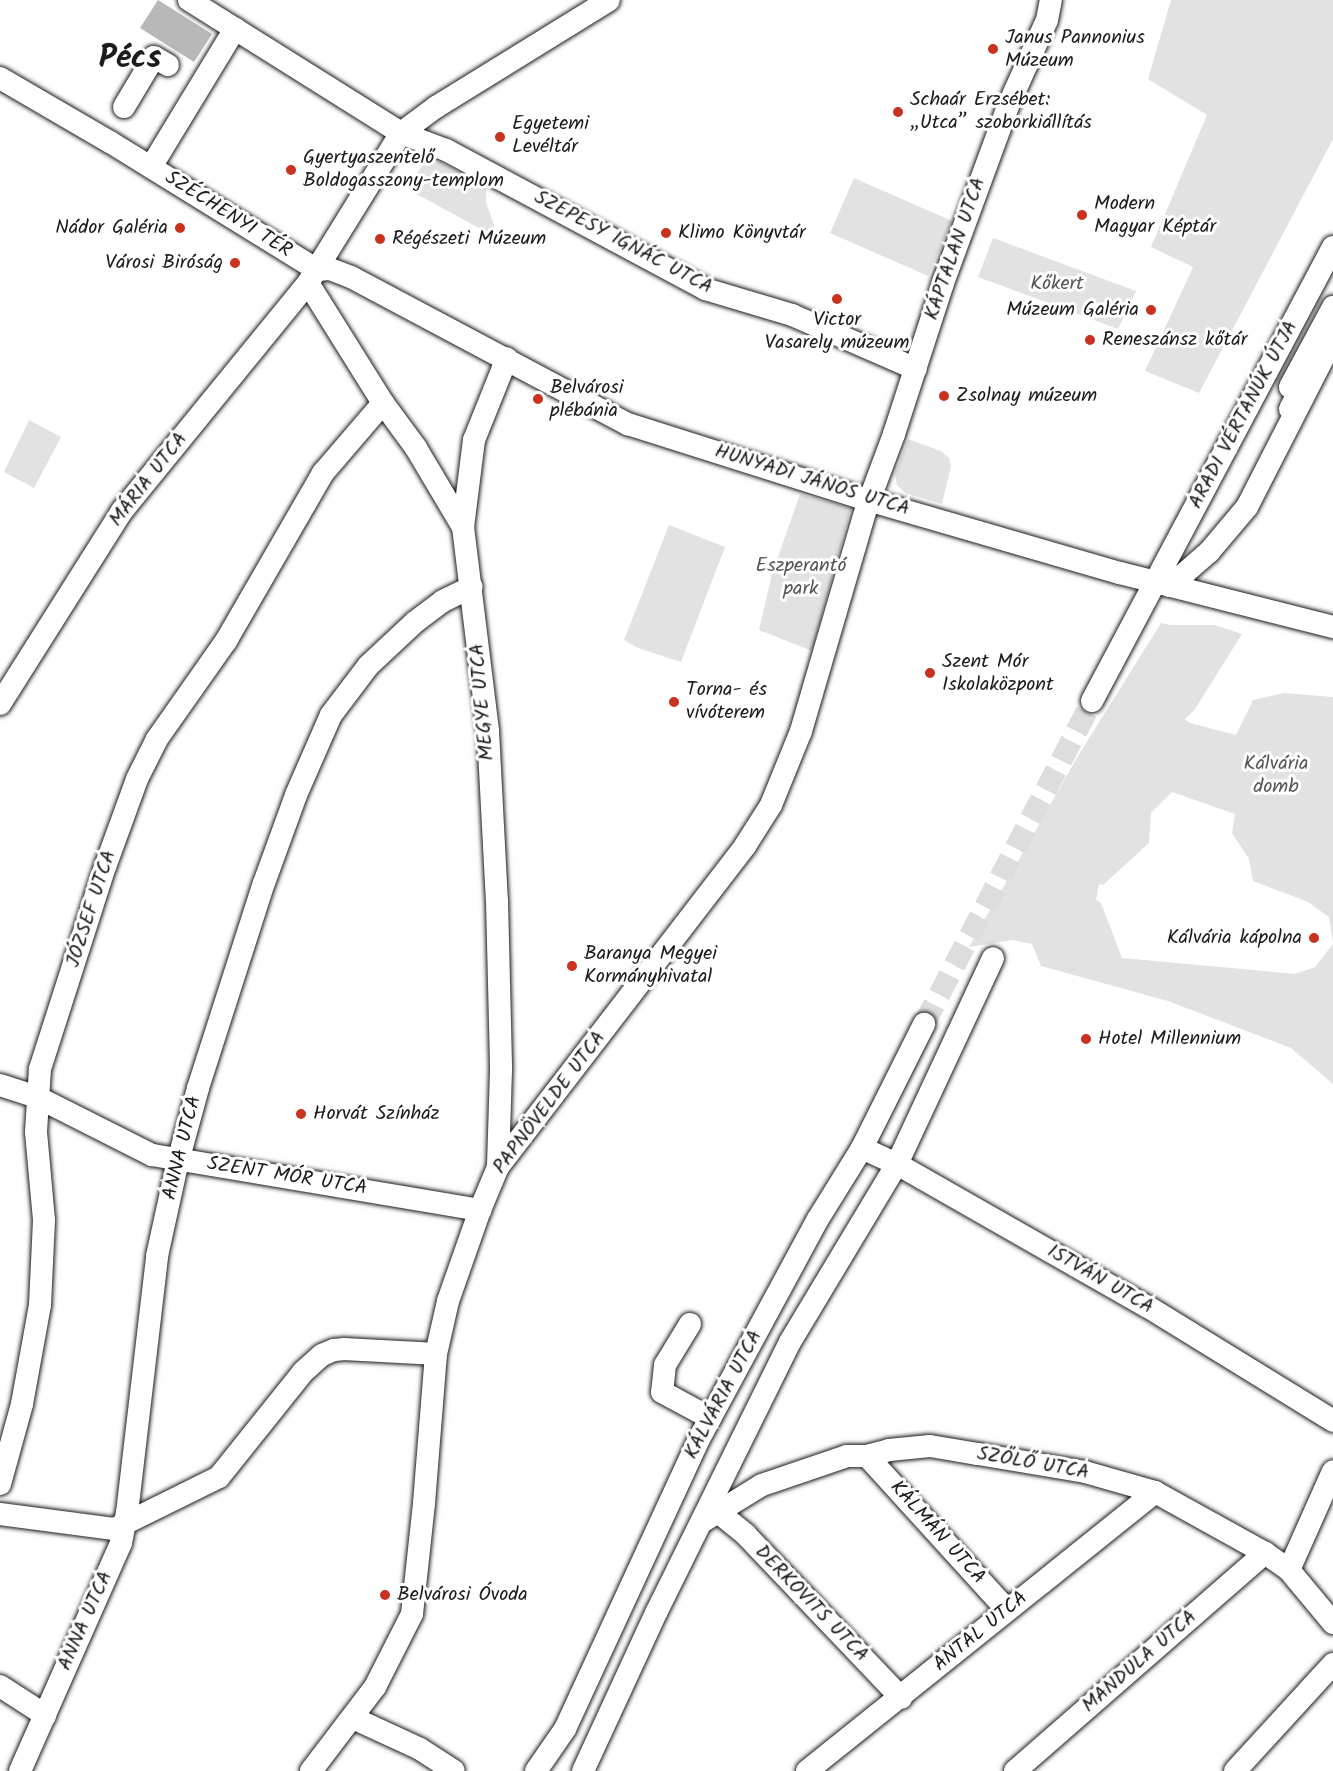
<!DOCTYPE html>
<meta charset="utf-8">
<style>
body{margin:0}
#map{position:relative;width:1333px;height:1771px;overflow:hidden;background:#fff;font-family:Kalam,sans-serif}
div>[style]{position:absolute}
.green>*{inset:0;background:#e2e2e2}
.water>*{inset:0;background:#b8b8b8}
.minor-tunnel>*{height:22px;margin-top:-11px;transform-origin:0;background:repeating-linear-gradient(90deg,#ddd 0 22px,transparent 0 33px)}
.roads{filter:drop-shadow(0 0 2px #1c1c1c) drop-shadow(0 0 2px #1c1c1c)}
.minor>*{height:22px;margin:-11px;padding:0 11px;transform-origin:11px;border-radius:11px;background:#fff}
.dots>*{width:16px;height:16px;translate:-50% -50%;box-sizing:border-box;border:3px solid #fff;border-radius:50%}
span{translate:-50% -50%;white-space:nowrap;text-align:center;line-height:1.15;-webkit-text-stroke:6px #fff;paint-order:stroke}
.poi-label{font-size:20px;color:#1c1c1c}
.left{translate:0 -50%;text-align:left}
.right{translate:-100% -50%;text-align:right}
.street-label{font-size:20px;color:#1c1c1c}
.park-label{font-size:20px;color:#575757}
.town-label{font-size:32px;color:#1c1c1c;font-weight:700}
</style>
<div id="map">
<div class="green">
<i style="clip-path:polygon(1171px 0,1333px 0,1333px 139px,1199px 393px,1145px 371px,1193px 267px,1151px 247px,1207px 115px,1148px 79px)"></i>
<i style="clip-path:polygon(440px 162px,486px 187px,486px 202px,495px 228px,488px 233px,413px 192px,411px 182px,422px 166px)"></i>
<i style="clip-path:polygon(854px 178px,952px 221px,928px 276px,830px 233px)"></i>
<i style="clip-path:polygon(993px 238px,1136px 291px,1118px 329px,978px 277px)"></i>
<i style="clip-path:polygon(29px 420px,61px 437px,34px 488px,4px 472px)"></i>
<i style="clip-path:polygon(908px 439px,941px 451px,949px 458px,951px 466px,942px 504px,905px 493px,897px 485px,895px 474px)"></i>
<i style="clip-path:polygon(800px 494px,851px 508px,812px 651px,759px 630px,772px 574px)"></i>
<i style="clip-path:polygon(669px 525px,725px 547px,681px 662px,638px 648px,624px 640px)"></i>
<i style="clip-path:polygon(1161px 623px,1170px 625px,1215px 625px,1242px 634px,1195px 709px,1185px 719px,1190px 723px,1236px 735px,1253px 700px,1284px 693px,1333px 697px,1333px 943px,1329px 917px,1308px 902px,1253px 881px,1249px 859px,1232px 833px,1235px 814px,1172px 792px,1151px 813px,1149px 843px,1103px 885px,1099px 884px,1096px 900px,1101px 903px,1122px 958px,1295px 974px,1315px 967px,1333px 944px,1333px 1084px,1291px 1048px,1168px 1001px,1041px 966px,1032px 944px,1013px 940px,969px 947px,1078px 756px)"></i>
</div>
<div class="water">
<i style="clip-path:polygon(158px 0,212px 34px,194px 62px,140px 28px)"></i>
</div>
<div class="minor-tunnel">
<i style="left:924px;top:1024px;width:364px;rotate:-62.5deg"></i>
</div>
<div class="roads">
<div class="minor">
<i style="left:189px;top:0;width:250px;rotate:32.1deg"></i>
<i style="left:401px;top:133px;width:48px;rotate:20.7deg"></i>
<i style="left:446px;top:150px;width:294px;rotate:28.2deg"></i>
<i style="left:705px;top:289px;width:91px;rotate:16.6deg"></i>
<i style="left:792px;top:315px;width:135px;rotate:23.5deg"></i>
<i style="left:0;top:78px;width:127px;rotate:30.2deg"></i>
<i style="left:110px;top:142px;width:243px;rotate:31.7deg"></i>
<i style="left:124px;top:107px;width:58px;rotate:-59deg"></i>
<i style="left:154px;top:57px;width:16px;rotate:30deg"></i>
<i style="left:151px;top:167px;width:162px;rotate:-58.7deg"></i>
<i style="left:317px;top:270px;width:13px;rotate:-4deg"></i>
<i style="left:330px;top:269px;width:22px;rotate:21deg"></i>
<i style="left:351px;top:277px;width:314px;rotate:28deg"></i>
<i style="left:628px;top:424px;width:252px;rotate:17.6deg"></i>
<i style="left:868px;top:500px;width:262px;rotate:16.2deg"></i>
<i style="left:1120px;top:573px;width:220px;rotate:14.2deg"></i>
<i style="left:308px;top:283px;width:142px;rotate:58deg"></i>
<i style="left:383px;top:403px;width:56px;rotate:53.7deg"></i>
<i style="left:416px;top:448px;width:92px;rotate:59.3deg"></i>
<i style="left:463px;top:527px;width:206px;rotate:83deg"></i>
<i style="left:488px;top:731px;width:170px;rotate:87deg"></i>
<i style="left:497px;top:901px;width:169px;rotate:88.6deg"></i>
<i style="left:501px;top:1070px;width:97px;rotate:91.8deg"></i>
<i style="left:1290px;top:409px;width:19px;rotate:-62deg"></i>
<i style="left:1299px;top:392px;width:10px;rotate:-151deg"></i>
<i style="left:1290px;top:387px;width:91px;rotate:-61.7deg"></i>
<i style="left:463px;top:527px;width:88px;rotate:-82.8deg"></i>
<i style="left:474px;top:440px;width:88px;rotate:-68.1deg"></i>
<i style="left:1170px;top:586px;width:52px;rotate:-41.1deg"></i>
<i style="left:1209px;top:552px;width:59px;rotate:-49.8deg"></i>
<i style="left:1247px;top:507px;width:189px;rotate:-62.9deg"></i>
<i style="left:1092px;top:701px;width:514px;rotate:-62.04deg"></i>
<i style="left:0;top:704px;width:228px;rotate:-57.7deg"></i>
<i style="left:122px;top:511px;width:294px;rotate:-50.8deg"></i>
<i style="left:308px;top:283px;width:176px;rotate:-58.2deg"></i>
<i style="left:401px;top:133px;width:44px;rotate:-36.6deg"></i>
<i style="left:436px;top:107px;width:203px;rotate:-31.7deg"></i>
<i style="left:0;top:1085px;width:39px;rotate:18deg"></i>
<i style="left:37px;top:1097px;width:129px;rotate:26.8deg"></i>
<i style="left:152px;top:1155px;width:333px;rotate:9.5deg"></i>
<i style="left:862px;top:1148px;width:38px;rotate:25deg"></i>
<i style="left:897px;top:1164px;width:289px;rotate:29.7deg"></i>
<i style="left:1148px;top:1307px;width:217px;rotate:31.6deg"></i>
<i style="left:690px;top:1324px;width:48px;rotate:121.4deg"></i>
<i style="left:665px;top:1365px;width:27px;rotate:96deg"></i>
<i style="left:662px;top:1392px;width:55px;rotate:28.4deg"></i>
<i style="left:867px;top:1456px;width:208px;rotate:47.7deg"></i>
<i style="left:0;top:1484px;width:83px;rotate:-74.6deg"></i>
<i style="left:22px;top:1404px;width:101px;rotate:-79.7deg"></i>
<i style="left:40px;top:1305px;width:85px;rotate:-87.3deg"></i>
<i style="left:44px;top:1220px;width:88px;rotate:-95.2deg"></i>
<i style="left:36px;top:1132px;width:63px;rotate:-86.4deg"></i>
<i style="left:40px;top:1069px;width:212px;rotate:-72.2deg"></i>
<i style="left:105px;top:867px;width:94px;rotate:-70deg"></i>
<i style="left:137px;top:779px;width:45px;rotate:-63.4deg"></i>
<i style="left:157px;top:739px;width:120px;rotate:-54.9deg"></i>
<i style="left:226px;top:641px;width:194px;rotate:-60deg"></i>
<i style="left:323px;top:473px;width:92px;rotate:-49.4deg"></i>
<i style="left:718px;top:1512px;width:36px;rotate:39deg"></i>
<i style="left:746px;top:1535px;width:225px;rotate:46.4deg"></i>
<i style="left:0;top:1514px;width:115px;rotate:7.5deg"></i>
<i style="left:114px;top:1529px;width:117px;rotate:-26.3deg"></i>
<i style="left:219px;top:1477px;width:134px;rotate:-51.3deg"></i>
<i style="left:303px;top:1372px;width:25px;rotate:-42deg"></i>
<i style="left:322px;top:1355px;width:13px;rotate:-23deg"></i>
<i style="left:334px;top:1350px;width:11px;rotate:-5deg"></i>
<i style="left:345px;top:1349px;width:91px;rotate:3.1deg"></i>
<i style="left:702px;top:1522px;width:70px;rotate:-31.7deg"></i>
<i style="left:762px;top:1485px;width:90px;rotate:-18.8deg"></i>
<i style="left:847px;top:1456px;width:20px"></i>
<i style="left:867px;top:1456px;width:23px;rotate:-15deg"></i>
<i style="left:889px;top:1450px;width:41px;rotate:-5.6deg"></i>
<i style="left:930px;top:1446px;width:49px;rotate:9.5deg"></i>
<i style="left:978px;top:1454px;width:109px;rotate:9.5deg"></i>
<i style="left:1085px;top:1472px;width:73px;rotate:15.9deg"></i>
<i style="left:1155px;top:1492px;width:126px;rotate:29deg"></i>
<i style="left:1265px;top:1553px;width:29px;rotate:35deg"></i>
<i style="left:1289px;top:1570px;width:69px;rotate:50.3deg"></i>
<i style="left:1289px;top:1570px;width:108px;rotate:-66deg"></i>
<i style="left:0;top:1686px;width:54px;rotate:32.8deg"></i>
<i style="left:353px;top:1718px;width:74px;rotate:24.8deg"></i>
<i style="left:420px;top:1749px;width:40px;rotate:32.9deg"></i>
<i style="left:20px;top:1771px;width:249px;rotate:-66.1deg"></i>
<i style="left:121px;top:1543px;width:31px;rotate:-79deg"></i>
<i style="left:127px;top:1513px;width:259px;rotate:-83.3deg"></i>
<i style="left:157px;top:1256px;width:93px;rotate:-77.6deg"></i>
<i style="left:177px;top:1165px;width:80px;rotate:-74.7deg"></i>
<i style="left:198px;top:1088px;width:215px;rotate:-72.2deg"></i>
<i style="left:264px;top:883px;width:94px;rotate:-70deg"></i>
<i style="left:296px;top:795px;width:87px;rotate:-66.4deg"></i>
<i style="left:331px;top:715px;width:61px;rotate:-52.9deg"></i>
<i style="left:368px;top:666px;width:64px;rotate:-43.1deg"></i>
<i style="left:415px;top:622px;width:35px;rotate:-37deg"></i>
<i style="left:443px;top:601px;width:32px;rotate:-26deg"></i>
<i style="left:311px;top:1771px;width:106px;rotate:-52.7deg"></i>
<i style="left:375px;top:1687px;width:82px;rotate:-63.1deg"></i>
<i style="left:412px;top:1614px;width:112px;rotate:-83.8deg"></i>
<i style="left:424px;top:1503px;width:149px;rotate:-85.4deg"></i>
<i style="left:436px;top:1354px;width:54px;rotate:-77.2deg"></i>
<i style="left:448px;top:1301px;width:96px;rotate:-70.6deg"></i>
<i style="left:480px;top:1210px;width:47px;rotate:-67.3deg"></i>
<i style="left:498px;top:1167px;width:405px;rotate:-52.4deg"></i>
<i style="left:745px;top:846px;width:49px;rotate:-57.6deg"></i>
<i style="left:771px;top:805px;width:80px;rotate:-67.9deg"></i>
<i style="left:801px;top:731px;width:231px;rotate:-73.7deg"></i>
<i style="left:866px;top:509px;width:80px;rotate:-69.5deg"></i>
<i style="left:894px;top:434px;width:159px;rotate:-72deg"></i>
<i style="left:943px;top:283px;width:189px;rotate:-69.8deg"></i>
<i style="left:1008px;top:106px;width:94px;rotate:-65.6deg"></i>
<i style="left:1047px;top:20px;width:20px;rotate:-79deg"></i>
<i style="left:536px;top:1771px;width:51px;rotate:-55.4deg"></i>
<i style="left:565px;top:1729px;width:319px;rotate:-65.2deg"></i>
<i style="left:699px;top:1439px;width:250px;rotate:-61.6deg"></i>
<i style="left:818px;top:1219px;width:84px;rotate:-58.2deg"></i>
<i style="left:862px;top:1148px;width:139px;rotate:-63.4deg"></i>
<i style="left:583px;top:1771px;width:176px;rotate:-65.2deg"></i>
<i style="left:657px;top:1611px;width:300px;rotate:-63.7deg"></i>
<i style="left:790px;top:1342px;width:208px;rotate:-59deg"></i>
<i style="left:897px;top:1164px;width:227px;rotate:-65deg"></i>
<i style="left:807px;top:1771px;width:446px;rotate:-38.7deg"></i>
<i style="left:1015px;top:1771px;width:332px;rotate:-41.1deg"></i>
<i style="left:1235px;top:1771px;width:145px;rotate:-47.5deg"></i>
</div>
</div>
<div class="dots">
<i style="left:993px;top:49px;background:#c8321e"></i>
<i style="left:898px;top:112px;background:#c8321e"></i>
<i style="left:500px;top:137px;background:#c8321e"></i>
<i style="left:291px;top:170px;background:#c8321e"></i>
<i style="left:1082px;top:215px;background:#c8321e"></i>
<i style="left:180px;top:228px;background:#c8321e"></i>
<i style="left:666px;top:233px;background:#c8321e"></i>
<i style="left:380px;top:239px;background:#c8321e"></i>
<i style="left:235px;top:263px;background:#c8321e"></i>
<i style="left:837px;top:299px;background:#c8321e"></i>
<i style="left:1151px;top:310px;background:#c8321e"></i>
<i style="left:1090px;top:340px;background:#c8321e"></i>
<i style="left:944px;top:396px;background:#c8321e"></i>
<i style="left:538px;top:399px;background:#c8321e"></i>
<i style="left:930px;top:673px;background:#c8321e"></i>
<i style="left:674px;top:702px;background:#c8321e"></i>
<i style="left:1314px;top:938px;background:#c8321e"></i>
<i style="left:572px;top:966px;background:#c8321e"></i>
<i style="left:1086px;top:1039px;background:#c8321e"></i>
<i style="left:301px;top:1114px;background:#c8321e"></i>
<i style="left:385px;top:1595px;background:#c8321e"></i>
</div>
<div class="poi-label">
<span class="left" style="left:1005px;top:50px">Janus Pannonius<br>Múzeum</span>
<span class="left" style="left:910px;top:112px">Schaár Erzsébet:<br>„Utca” szoborkiállítás</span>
<span class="left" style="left:512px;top:136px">Egyetemi<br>Levéltár</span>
<span class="left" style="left:303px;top:170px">Gyertyaszentelő<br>Boldogasszony-templom</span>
<span class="left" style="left:1094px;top:216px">Modern<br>Magyar Képtár</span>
<span class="right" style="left:168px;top:228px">Nádor Galéria</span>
<span class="left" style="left:678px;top:233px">Klimo Könyvtár</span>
<span class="left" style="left:392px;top:239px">Régészeti Múzeum</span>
<span class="right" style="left:223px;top:263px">Városi Biróság</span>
<span class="right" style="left:1139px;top:310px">Múzeum Galéria</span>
<span style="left:837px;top:332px">Victor<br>Vasarely múzeum</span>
<span class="left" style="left:1102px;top:340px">Reneszánsz kőtár</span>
<span class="left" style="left:550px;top:400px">Belvárosi<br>plébánia</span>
<span class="left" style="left:956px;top:396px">Zsolnay múzeum</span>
<span class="left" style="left:942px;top:674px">Szent Mór<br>Iskolaközpont</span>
<span class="left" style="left:686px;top:702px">Torna- és<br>vívóterem</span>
<span class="right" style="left:1302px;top:938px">Kálvária kápolna</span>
<span class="left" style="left:584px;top:966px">Baranya Megyei<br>Kormányhivatal</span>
<span class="left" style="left:1098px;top:1039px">Hotel Millennium</span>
<span class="left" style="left:313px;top:1114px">Horvát Színház</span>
<span class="left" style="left:397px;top:1595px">Belvárosi Óvoda</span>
</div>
<div class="street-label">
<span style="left:228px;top:215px;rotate:32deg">SZÉCHENYI TÉR</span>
<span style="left:623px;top:243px;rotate:28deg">SZEPESY IGNÁC UTCA</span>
<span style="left:956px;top:249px;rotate:-71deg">KÁPTALAN UTCA</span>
<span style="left:1244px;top:415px;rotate:-62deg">ARADI VÉRTANÚK ÚTJA</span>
<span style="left:149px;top:480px;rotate:-52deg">MÁRIA UTCA</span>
<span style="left:812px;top:481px;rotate:17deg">HUNYADI JÁNOS UTCA</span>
<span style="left:483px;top:702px;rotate:-95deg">MEGYE UTCA</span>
<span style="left:92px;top:909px;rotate:-72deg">JÓZSEF UTCA</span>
<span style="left:550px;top:1103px;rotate:-53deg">PAPNÖVELDE UTCA</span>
<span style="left:183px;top:1148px;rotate:-76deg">ANNA UTCA</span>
<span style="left:287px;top:1177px;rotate:9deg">SZENT MÓR UTCA</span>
<span style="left:1100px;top:1280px;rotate:30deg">ISTVÁN UTCA</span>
<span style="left:724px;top:1395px;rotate:-62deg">KÁLVÁRIA UTCA</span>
<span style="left:1033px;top:1464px;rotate:10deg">SZŐLŐ UTCA</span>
<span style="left:937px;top:1533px;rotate:48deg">KÁLMÁN UTCA</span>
<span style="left:811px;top:1604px;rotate:46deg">DERKOVITS UTCA</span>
<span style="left:86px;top:1621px;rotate:-66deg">ANNA UTCA</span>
<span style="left:981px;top:1632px;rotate:-39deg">ANTAL UTCA</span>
<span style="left:1140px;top:1662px;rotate:-41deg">MANDULA UTCA</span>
</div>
<div class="park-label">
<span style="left:1057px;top:284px">Kőkert</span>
<span style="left:801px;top:578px">Eszperantó<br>park</span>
<span style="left:1276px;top:776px">Kálvária<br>domb</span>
</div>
<div class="town-label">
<span style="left:130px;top:59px">Pécs</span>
</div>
</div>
